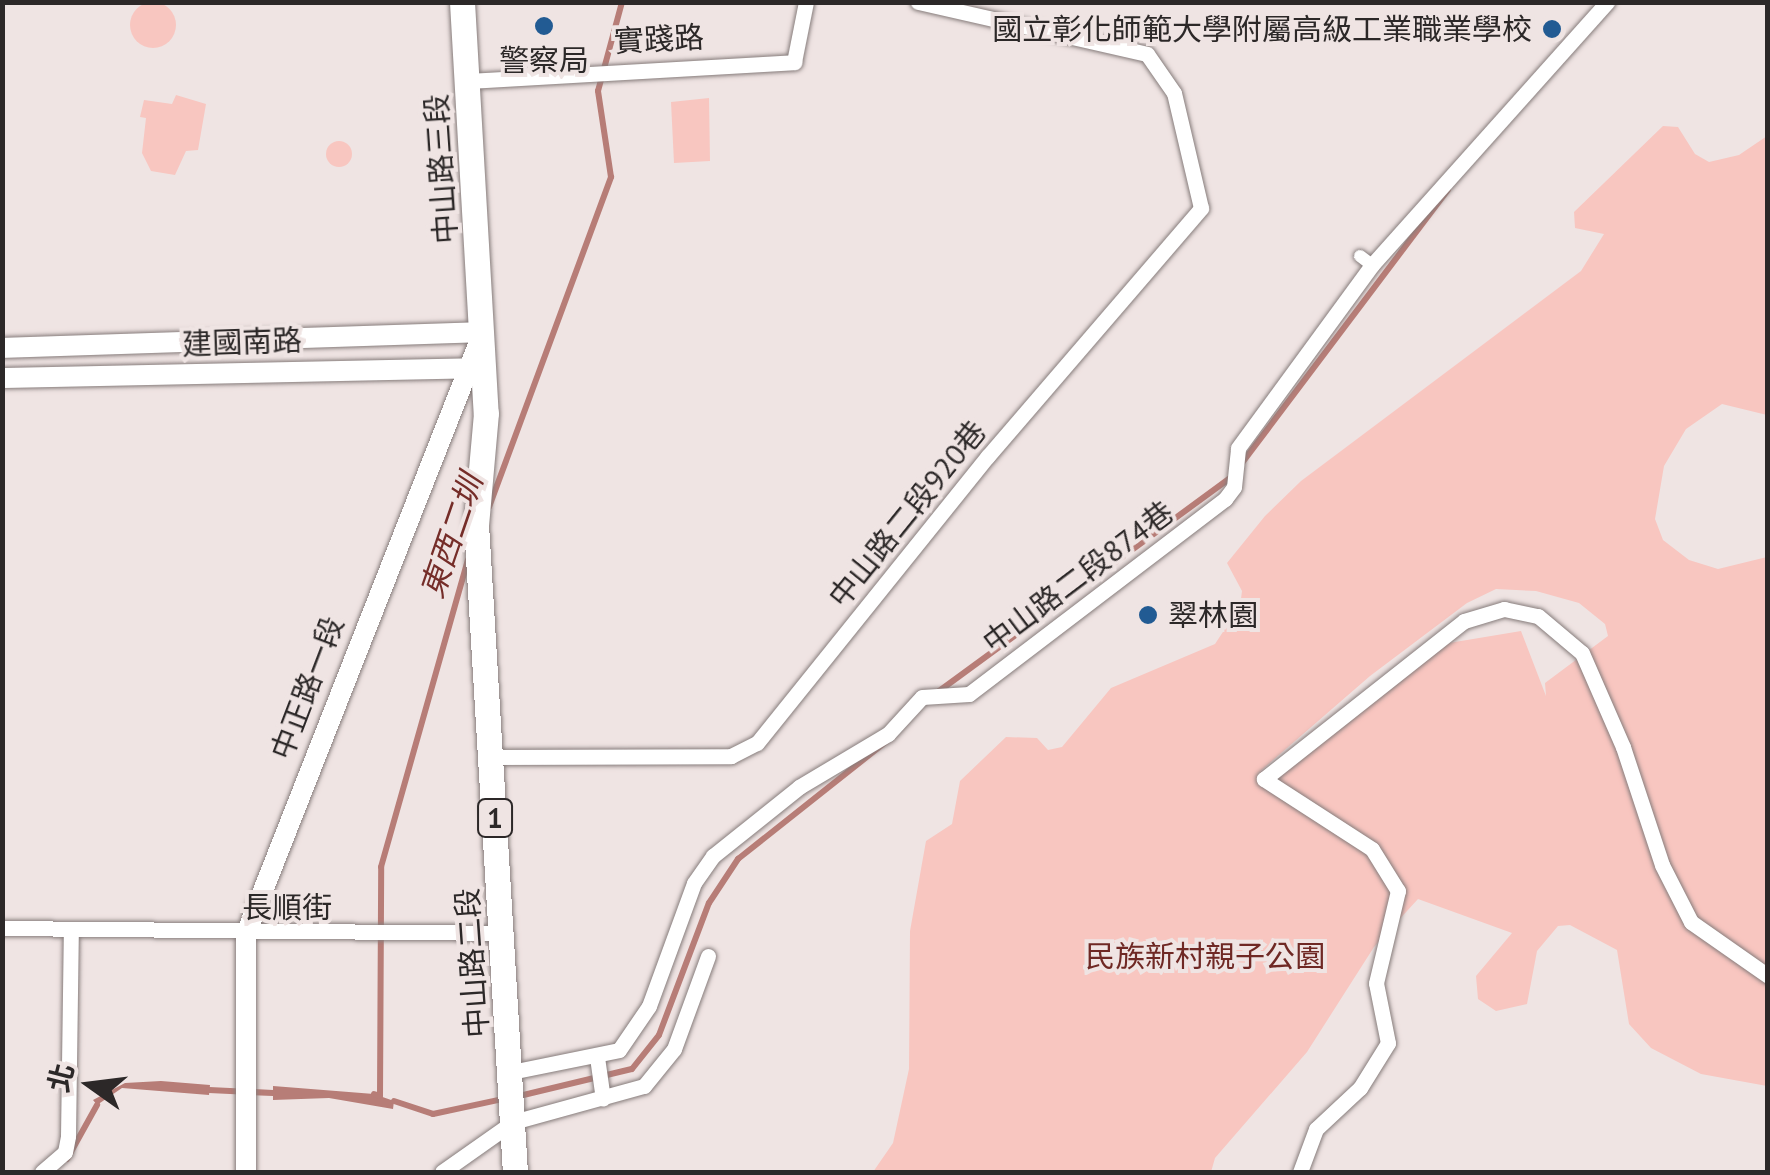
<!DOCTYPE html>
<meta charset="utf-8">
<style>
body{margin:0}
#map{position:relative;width:1770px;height:1175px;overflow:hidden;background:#efe4e3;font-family:"PT Sans","Noto Sans TC",sans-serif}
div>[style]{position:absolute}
.green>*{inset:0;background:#f8c6c0}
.round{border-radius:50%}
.water>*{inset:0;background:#b77d77}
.stream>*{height:6px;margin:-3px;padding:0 3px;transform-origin:3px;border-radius:3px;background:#b77d77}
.roads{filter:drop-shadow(0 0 2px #867c7b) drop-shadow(0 0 2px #867c7b)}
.pedestrian>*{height:12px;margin:-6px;padding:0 6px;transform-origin:6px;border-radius:6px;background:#fff}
.minor>*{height:15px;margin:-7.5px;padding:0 7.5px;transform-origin:7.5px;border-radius:7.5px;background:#fff}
.tertiary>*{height:20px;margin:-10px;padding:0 10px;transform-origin:10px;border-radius:10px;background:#fff}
.primary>*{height:25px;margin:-12.5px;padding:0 12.5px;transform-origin:12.5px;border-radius:12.5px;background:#fff}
.dots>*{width:28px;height:28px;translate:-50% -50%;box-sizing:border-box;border:5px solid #efe4e3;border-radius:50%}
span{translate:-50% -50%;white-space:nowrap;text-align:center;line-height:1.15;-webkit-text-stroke:8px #efe4e3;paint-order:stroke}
.shield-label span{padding:2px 8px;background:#efe4e3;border:2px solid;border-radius:8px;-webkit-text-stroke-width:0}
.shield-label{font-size:28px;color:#2c2828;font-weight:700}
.poi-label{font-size:30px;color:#2c2828}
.right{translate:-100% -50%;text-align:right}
.left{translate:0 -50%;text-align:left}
.street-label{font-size:30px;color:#2c2828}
.park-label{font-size:30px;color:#6f2824}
.water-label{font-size:32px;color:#752d29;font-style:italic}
.frame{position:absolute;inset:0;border:5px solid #2c2828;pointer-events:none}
.north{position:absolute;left:40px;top:1035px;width:100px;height:100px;-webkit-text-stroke:8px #efe4e3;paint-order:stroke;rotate:284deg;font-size:28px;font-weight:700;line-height:40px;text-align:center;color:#2c2828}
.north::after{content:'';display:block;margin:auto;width:35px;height:45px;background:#2c2828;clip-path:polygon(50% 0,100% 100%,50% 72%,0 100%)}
</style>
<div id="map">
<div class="green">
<i class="round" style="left:130px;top:2px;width:46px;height:46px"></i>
<i style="clip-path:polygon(176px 95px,206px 104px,198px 150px,186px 151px,175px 175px,151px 171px,142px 153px,146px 118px,140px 117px,144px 100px,172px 104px)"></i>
<i style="clip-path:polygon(709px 98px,710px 161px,674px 163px,671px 102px)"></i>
<i style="clip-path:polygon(evenodd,1663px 126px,1678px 127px,1695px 154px,1709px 162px,1739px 155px,1767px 136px,1767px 415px,1722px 404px,1686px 429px,1664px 466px,1655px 519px,1663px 540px,1689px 560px,1718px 569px,1767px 557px,1767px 1086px,1701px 1074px,1651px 1048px,1629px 1024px,1617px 950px,1570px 925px,1558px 926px,1537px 951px,1527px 1004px,1496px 1011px,1478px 999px,1476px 976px,1512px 933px,1418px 899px,1374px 947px,1307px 1052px,1215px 1158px,1211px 1172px,873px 1172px,893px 1143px,909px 1069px,910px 931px,926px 841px,952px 824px,960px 781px,1006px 737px,1037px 738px,1048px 750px,1062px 747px,1111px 688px,1215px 644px,1240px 606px,1242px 591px,1227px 563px,1265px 516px,1301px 481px,1581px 271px,1604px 234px,1575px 228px,1574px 212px,1663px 126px,1496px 589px,1536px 591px,1579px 603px,1605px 624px,1608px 636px,1545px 683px,1546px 696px,1521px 631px,1449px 643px,1256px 775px,1370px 676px,1467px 603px,1496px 589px)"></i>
<i class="round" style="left:326px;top:141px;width:26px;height:26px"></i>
</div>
<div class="water">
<i style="clip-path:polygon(161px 1081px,210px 1085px,209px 1095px,122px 1088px,97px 1105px,93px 1100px,125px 1083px)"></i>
<i style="clip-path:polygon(273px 1086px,374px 1094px,394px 1101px,393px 1109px,329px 1098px,273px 1100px)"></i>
</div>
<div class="stream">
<i style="left:1242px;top:463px;width:342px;rotate:-53deg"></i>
<i style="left:489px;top:507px;width:352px;rotate:-69.7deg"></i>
<i style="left:611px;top:177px;width:87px;rotate:-98.6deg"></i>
<i style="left:598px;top:91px;width:92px;rotate:-74.9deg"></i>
<i style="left:935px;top:694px;width:367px;rotate:-36.2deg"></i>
<i style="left:209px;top:1090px;width:64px;rotate:2.7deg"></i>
<i style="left:374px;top:1094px;width:6px;rotate:18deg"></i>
<i style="left:380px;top:1096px;width:229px;rotate:-89.7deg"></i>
<i style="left:381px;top:867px;width:319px;rotate:-74.2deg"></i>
<i style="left:515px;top:1097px;width:120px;rotate:-13.5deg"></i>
<i style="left:632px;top:1069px;width:43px;rotate:-51.5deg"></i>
<i style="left:659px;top:1035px;width:141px;rotate:-69.3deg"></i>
<i style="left:709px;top:903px;width:53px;rotate:-56.6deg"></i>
<i style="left:738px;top:859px;width:190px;rotate:-38.4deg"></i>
<i style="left:394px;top:1101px;width:41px;rotate:18.4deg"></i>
<i style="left:433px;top:1114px;width:72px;rotate:-12.1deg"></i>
<i style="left:67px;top:1159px;width:62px;rotate:-60.9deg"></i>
</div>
<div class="roads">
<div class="pedestrian">
<i style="left:1360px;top:256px;width:15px;rotate:37deg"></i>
</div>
<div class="minor">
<i style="left:467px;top:81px;width:328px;rotate:-3.3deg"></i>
<i style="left:794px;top:62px;width:61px;rotate:-78.7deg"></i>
<i style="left:492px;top:757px;width:239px;rotate:-0.2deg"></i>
<i style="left:731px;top:756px;width:29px;rotate:-27deg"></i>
<i style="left:757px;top:743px;width:368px;rotate:-51.2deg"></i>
<i style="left:988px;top:456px;width:327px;rotate:-49.3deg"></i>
<i style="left:1201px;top:208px;width:118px;rotate:-103.2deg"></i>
<i style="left:1174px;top:93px;width:47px;rotate:-124.7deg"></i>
<i style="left:1147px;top:54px;width:235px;rotate:-167.2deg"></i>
<i style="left:2px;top:928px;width:500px;rotate:0.57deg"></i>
<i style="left:597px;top:1057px;width:42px;rotate:81.9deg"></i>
<i style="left:511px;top:1072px;width:110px;rotate:-11.5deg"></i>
<i style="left:619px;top:1050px;width:53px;rotate:-55.7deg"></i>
<i style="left:649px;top:1006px;width:131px;rotate:-69.9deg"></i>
<i style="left:694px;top:883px;width:33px;rotate:-55deg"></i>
<i style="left:713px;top:856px;width:110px;rotate:-38.7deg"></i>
<i style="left:799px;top:787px;width:104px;rotate:-30.8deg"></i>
<i style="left:888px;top:734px;width:50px;rotate:-47.4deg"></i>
<i style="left:922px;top:697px;width:47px;rotate:-3.7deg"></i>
<i style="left:969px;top:694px;width:322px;rotate:-37.3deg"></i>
<i style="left:1225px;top:499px;width:15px;rotate:-53deg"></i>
<i style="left:1234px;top:487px;width:39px;rotate:-84deg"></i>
<i style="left:1238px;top:448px;width:227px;rotate:-53.8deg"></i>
<i style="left:1372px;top:265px;width:353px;rotate:-48.2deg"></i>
<i style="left:42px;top:1172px;width:30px;rotate:-41deg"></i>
<i style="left:65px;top:1152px;width:16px;rotate:-79deg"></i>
<i style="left:68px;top:1136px;width:207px;rotate:-89.2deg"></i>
<i style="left:442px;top:1172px;width:87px;rotate:-35.2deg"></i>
<i style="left:513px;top:1122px;width:136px;rotate:-15.4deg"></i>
<i style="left:644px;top:1086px;width:48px;rotate:-51deg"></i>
<i style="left:674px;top:1049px;width:99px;rotate:-69.9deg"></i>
<i style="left:1300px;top:1172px;width:46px;rotate:-69.6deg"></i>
<i style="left:1316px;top:1129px;width:60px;rotate:-43deg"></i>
<i style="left:1360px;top:1088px;width:53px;rotate:-58.1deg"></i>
<i style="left:1388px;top:1043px;width:61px;rotate:-101.3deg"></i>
<i style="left:1376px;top:983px;width:95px;rotate:-76.6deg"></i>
<i style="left:1398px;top:891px;width:49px;rotate:-121.8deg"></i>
<i style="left:1372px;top:849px;width:129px;rotate:-147.1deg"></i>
<i style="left:1264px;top:779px;width:255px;rotate:-38.3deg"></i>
<i style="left:1464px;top:621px;width:42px;rotate:-16.7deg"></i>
<i style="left:1504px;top:609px;width:35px;rotate:12deg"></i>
<i style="left:1538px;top:616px;width:57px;rotate:40.1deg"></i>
<i style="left:1582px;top:653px;width:103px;rotate:66.4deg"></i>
<i style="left:1623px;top:747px;width:124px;rotate:71.7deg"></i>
<i style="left:1662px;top:865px;width:64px;rotate:63deg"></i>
<i style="left:1691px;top:922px;width:94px;rotate:35deg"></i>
</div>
<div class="tertiary">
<i style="left:2px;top:348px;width:481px;rotate:-1.9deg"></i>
<i style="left:483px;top:332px;width:647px;rotate:111.49deg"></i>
<i style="left:246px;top:934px;width:238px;rotate:90deg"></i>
<i style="left:2px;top:378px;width:473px;rotate:-1.2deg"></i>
</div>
<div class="primary">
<i style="left:462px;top:2px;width:412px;rotate:86.7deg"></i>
<i style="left:486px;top:413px;width:111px;rotate:95.1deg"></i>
<i style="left:476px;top:524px;width:649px;rotate:86.56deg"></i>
</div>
</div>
<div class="dots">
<i style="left:544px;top:26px;background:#225b93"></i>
<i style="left:1552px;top:29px;background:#225b93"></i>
<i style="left:1148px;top:615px;background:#225b93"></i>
</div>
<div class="shield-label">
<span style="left:495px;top:818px">1</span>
</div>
<div class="poi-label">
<span class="right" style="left:1532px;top:29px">國立彰化師範大學附屬高級工業職業學校</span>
<span style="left:544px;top:60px">警察局</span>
<span class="left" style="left:1168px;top:615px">翠林園</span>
</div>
<div class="street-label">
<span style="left:659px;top:39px;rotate:-3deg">實踐路</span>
<span style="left:441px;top:169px;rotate:-94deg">中山路三段</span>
<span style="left:242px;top:342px;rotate:-2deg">建國南路</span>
<span style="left:907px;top:514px;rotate:-51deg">中山路二段920巷</span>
<span style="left:1078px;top:577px;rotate:-37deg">中山路二段874巷</span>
<span style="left:307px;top:688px;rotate:-69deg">中正路一段</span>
<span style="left:287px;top:907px">長順街</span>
<span style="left:472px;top:963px;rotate:-94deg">中山路二段</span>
</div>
<div class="park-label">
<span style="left:1205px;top:956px">民族新村親子公園</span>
</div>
<div class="water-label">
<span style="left:451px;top:536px;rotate:-71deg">東西二圳</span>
</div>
<div class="frame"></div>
<div class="north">北</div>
</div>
